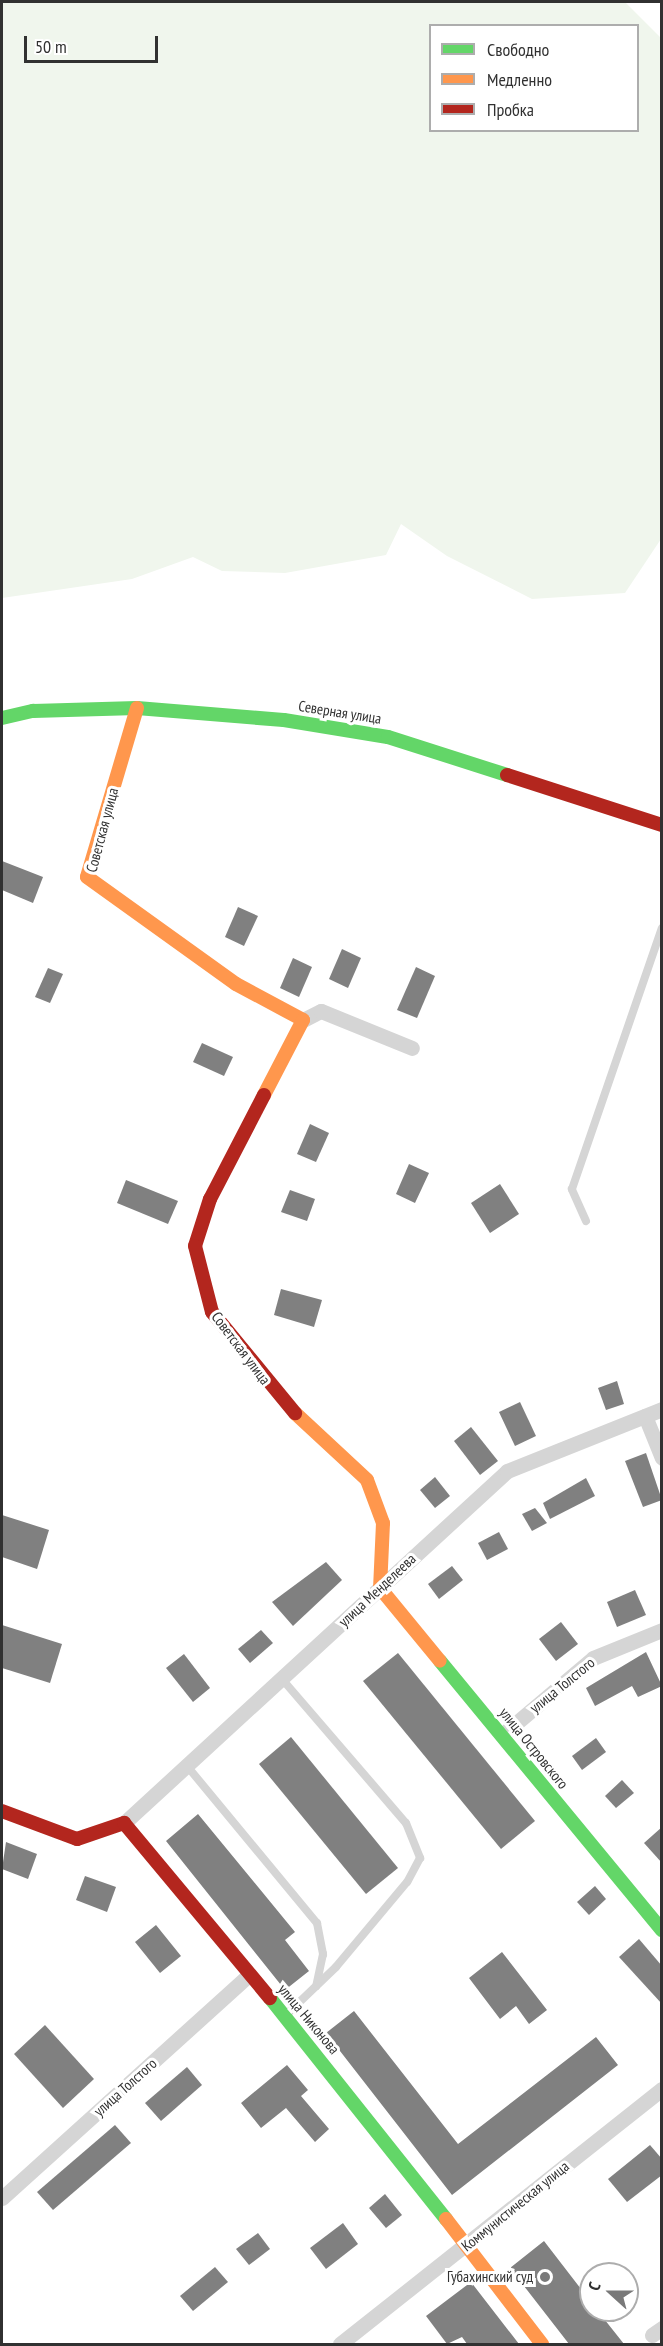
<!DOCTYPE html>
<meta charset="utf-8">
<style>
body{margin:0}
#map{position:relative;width:663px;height:2346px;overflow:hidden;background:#fff;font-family:"PT Sans Narrow",sans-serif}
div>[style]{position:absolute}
.green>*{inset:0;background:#f0f6ed}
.building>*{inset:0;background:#808080}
.lane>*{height:8px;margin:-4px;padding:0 4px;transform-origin:4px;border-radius:4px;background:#d5d5d5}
.street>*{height:15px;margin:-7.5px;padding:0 7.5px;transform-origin:7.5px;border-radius:7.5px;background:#d5d5d5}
.fast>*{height:14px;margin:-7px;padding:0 7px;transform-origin:7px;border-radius:7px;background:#63d668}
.slow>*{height:14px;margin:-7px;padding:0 7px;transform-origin:7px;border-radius:7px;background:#ff974d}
.jam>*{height:14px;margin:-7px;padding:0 7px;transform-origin:7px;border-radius:7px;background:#b3261e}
.dots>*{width:16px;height:16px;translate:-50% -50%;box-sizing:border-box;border:3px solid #fff;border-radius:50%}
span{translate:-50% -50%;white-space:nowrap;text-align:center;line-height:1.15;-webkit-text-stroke:6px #fff;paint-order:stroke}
.street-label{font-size:15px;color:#313131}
.poi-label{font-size:15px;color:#313131}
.right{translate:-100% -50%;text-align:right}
.frame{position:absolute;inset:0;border:3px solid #313131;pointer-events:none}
.legend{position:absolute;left:429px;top:24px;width:210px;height:108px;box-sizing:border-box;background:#fff;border:2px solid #adadad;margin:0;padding:8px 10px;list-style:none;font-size:18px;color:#313131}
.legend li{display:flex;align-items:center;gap:12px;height:30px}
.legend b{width:30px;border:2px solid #adadad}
.north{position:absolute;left:579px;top:2262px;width:60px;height:60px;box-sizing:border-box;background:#fff;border:2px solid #adadad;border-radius:50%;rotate:291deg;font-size:16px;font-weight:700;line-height:24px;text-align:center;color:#313131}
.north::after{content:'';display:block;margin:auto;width:21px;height:27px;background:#797979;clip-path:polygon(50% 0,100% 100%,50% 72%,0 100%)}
.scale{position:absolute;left:24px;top:36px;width:134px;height:27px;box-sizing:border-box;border:3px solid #313131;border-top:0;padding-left:8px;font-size:18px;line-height:21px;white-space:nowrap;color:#313131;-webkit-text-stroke:4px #fff;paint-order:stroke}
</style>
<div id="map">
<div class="green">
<i style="clip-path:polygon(evenodd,2px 2px,625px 2px,662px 39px,661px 539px,625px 593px,532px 599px,447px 556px,401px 524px,386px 555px,285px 573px,222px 571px,193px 557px,132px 579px,2px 598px,2px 2px,430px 26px,638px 26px,638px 130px,430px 130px,430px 26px)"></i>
</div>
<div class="building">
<i style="clip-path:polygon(2px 861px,43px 877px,33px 903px,2px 890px)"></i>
<i style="clip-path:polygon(238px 907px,258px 916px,244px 946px,225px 937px)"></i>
<i style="clip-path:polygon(342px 949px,361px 958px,348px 988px,329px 979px)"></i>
<i style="clip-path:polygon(293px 958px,312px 967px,299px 997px,280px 988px)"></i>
<i style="clip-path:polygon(416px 967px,435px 976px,417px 1018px,397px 1010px)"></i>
<i style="clip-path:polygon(48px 968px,63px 974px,50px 1003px,35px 997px)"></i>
<i style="clip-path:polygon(202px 1043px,233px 1057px,224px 1076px,193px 1062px)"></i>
<i style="clip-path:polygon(310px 1124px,329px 1133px,316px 1162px,297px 1154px)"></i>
<i style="clip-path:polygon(409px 1164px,429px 1173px,415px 1203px,396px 1194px)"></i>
<i style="clip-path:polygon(126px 1180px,178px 1201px,168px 1224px,117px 1203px)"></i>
<i style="clip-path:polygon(500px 1184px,519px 1214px,490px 1233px,471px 1203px)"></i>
<i style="clip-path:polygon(290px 1190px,315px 1199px,307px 1221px,281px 1212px)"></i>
<i style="clip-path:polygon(281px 1289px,322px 1300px,314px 1327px,274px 1315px)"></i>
<i style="clip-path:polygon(617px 1381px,624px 1404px,606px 1410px,598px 1388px)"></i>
<i style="clip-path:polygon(520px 1402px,536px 1436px,515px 1446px,499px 1412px)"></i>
<i style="clip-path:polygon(471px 1427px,498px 1461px,480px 1475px,454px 1441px)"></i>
<i style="clip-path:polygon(646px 1453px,662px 1500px,643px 1507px,625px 1461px)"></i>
<i style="clip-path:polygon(435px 1477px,450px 1496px,435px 1508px,420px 1490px)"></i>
<i style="clip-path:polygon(586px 1478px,595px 1496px,550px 1519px,543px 1503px)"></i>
<i style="clip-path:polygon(535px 1508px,547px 1523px,532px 1531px,522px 1514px)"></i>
<i style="clip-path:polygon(2px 1515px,49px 1530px,37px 1569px,2px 1557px)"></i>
<i style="clip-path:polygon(499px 1532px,508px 1549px,487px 1560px,478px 1543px)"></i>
<i style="clip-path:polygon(326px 1562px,342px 1580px,293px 1626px,272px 1602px)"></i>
<i style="clip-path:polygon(452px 1566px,463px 1580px,439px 1599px,428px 1584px)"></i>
<i style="clip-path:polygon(635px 1590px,646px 1615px,617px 1627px,607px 1602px)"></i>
<i style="clip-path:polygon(561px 1622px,578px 1644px,556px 1661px,539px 1639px)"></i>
<i style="clip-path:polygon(2px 1625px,62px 1644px,50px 1683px,2px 1668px)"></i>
<i style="clip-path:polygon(261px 1630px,273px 1643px,250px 1663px,238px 1649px)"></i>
<i style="clip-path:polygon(646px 1652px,662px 1686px,638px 1697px,632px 1686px,595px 1706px,586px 1688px)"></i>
<i style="clip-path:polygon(398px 1653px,535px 1821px,501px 1849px,363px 1681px)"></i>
<i style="clip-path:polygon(184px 1654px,210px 1688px,193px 1702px,166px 1668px)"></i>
<i style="clip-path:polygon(291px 1737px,398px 1868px,366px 1894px,259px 1764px)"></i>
<i style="clip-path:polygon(596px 1738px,606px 1752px,582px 1770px,572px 1756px)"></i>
<i style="clip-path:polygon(622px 1780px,634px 1793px,616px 1808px,605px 1796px)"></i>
<i style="clip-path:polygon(198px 1814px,295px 1932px,285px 1940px,309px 1971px,285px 1990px,166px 1841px)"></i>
<i style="clip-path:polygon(662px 1827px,662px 1863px,644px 1843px)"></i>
<i style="clip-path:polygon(6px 1842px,37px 1854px,28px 1879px,2px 1869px)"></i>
<i style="clip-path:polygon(85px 1876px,116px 1887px,107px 1912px,76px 1900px)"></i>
<i style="clip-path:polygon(595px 1886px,606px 1899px,589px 1915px,577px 1902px)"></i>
<i style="clip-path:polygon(156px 1925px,181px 1956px,160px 1973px,135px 1942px)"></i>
<i style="clip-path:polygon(639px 1939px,662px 1966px,662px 2004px,619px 1957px)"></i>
<i style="clip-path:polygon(502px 1952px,547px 2010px,529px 2024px,516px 2006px,500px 2019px,469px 1978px)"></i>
<i style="clip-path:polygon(354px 2011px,458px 2144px,596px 2037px,618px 2065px,452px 2195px,326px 2033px)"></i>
<i style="clip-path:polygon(45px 2025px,94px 2079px,63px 2108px,14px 2054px)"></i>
<i style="clip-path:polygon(287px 2065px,308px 2090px,301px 2096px,329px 2129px,315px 2142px,286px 2108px,261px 2128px,241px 2103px)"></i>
<i style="clip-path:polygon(187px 2067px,202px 2085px,161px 2121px,145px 2103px)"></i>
<i style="clip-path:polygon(115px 2125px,131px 2143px,53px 2210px,37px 2192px)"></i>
<i style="clip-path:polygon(650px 2145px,662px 2159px,662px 2175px,627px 2202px,608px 2179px)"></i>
<i style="clip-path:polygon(385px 2194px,402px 2215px,386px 2228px,369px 2208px)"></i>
<i style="clip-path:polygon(343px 2223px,358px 2244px,326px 2269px,310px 2248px)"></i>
<i style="clip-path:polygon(258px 2233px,270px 2249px,249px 2265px,236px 2249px)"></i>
<i style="clip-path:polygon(544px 2241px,591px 2302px,591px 2310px,597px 2310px,624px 2344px,569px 2344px,510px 2268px)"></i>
<i style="clip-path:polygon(215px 2267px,228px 2282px,193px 2311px,180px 2296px)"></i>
<i style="clip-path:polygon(471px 2282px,519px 2344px,467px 2344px,462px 2337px,447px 2344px,426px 2316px)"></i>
</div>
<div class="lane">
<i style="left:586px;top:1221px;width:35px;rotate:-114deg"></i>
<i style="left:572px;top:1189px;width:276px;rotate:-71deg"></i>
<i style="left:282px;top:1679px;width:190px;rotate:49.3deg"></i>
<i style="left:406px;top:1823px;width:38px;rotate:68deg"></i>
<i style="left:420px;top:1858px;width:27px;rotate:118deg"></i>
<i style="left:407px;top:1882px;width:111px;rotate:129.9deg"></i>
<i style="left:336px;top:1967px;width:69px;rotate:136.2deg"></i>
<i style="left:187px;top:1766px;width:204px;rotate:50.4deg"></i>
<i style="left:317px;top:1923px;width:32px;rotate:79deg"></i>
<i style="left:323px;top:1954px;width:33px;rotate:102deg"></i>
</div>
<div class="street">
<i style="left:303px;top:1020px;width:20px;rotate:-27deg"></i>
<i style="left:321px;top:1011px;width:98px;rotate:22.1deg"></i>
<i style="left:645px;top:1416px;width:45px;rotate:68deg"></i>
<i style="left:502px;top:1735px;width:119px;rotate:-40.2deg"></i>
<i style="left:593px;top:1658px;width:74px;rotate:-22.1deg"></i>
<i style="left:124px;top:1823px;width:520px;rotate:-42.58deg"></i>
<i style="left:507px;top:1471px;width:167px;rotate:-21.8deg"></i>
<i style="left:2px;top:2198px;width:333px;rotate:-42.1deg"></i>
<i style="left:652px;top:2335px;width:12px;rotate:-35deg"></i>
<i style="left:340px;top:2344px;width:411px;rotate:-38.4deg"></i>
</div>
<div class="fast">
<i style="left:2px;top:718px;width:32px;rotate:-13deg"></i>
<i style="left:33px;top:711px;width:104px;rotate:-1.7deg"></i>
<i style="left:137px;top:708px;width:147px;rotate:4.7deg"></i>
<i style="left:284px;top:720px;width:105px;rotate:9.3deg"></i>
<i style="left:388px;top:737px;width:125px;rotate:17.7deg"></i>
<i style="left:440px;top:1661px;width:349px;rotate:50.5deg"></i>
<i style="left:270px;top:1998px;width:283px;rotate:51.5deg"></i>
</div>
<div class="slow">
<i style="left:137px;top:708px;width:176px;rotate:106.5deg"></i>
<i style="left:87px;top:877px;width:183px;rotate:35.7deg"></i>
<i style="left:236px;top:984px;width:76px;rotate:28.2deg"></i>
<i style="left:303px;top:1020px;width:85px;rotate:117.5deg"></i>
<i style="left:295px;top:1413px;width:98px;rotate:42.9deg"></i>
<i style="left:367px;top:1480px;width:46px;rotate:69.6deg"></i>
<i style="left:383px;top:1523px;width:65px;rotate:92.6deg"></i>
<i style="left:380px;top:1588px;width:94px;rotate:50.6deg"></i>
<i style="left:446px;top:2219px;width:158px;rotate:52.5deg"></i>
</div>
<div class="jam">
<i style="left:507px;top:775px;width:163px;rotate:17.9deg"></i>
<i style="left:264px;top:1095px;width:117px;rotate:117.4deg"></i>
<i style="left:210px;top:1199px;width:49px;rotate:107.7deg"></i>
<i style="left:195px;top:1246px;width:68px;rotate:75.6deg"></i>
<i style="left:212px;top:1312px;width:131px;rotate:50.6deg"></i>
<i style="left:2px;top:1811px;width:80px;rotate:20.5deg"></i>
<i style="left:77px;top:1839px;width:50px;rotate:-18.8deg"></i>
<i style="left:124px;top:1823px;width:228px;rotate:50.2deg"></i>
</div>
<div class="dots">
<i style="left:545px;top:2277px;background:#797979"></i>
</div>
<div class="street-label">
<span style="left:340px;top:712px;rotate:9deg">Северная улица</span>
<span style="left:102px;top:830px;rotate:-75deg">Советская улица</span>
<span style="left:241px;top:1348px;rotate:53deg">Советская улица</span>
<span style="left:377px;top:1590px;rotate:-43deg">улица Менделеева</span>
<span style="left:562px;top:1685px;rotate:-39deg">улица Толстого</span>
<span style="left:534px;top:1748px;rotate:51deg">улица Островского</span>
<span style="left:309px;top:2019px;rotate:50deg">улица Никонова</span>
<span style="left:125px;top:2087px;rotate:-42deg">улица Толстого</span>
<span style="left:515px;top:2206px;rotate:-39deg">Коммунистическая улица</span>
</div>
<div class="poi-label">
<span class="right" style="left:533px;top:2277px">Губахинский суд</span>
</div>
<div class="frame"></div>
<ul class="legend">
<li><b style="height:8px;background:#63d668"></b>Свободно</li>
<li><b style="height:8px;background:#ff974d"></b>Медленно</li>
<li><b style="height:8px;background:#b3261e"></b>Пробка</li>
</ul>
<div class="north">С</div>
<div class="scale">50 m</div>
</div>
